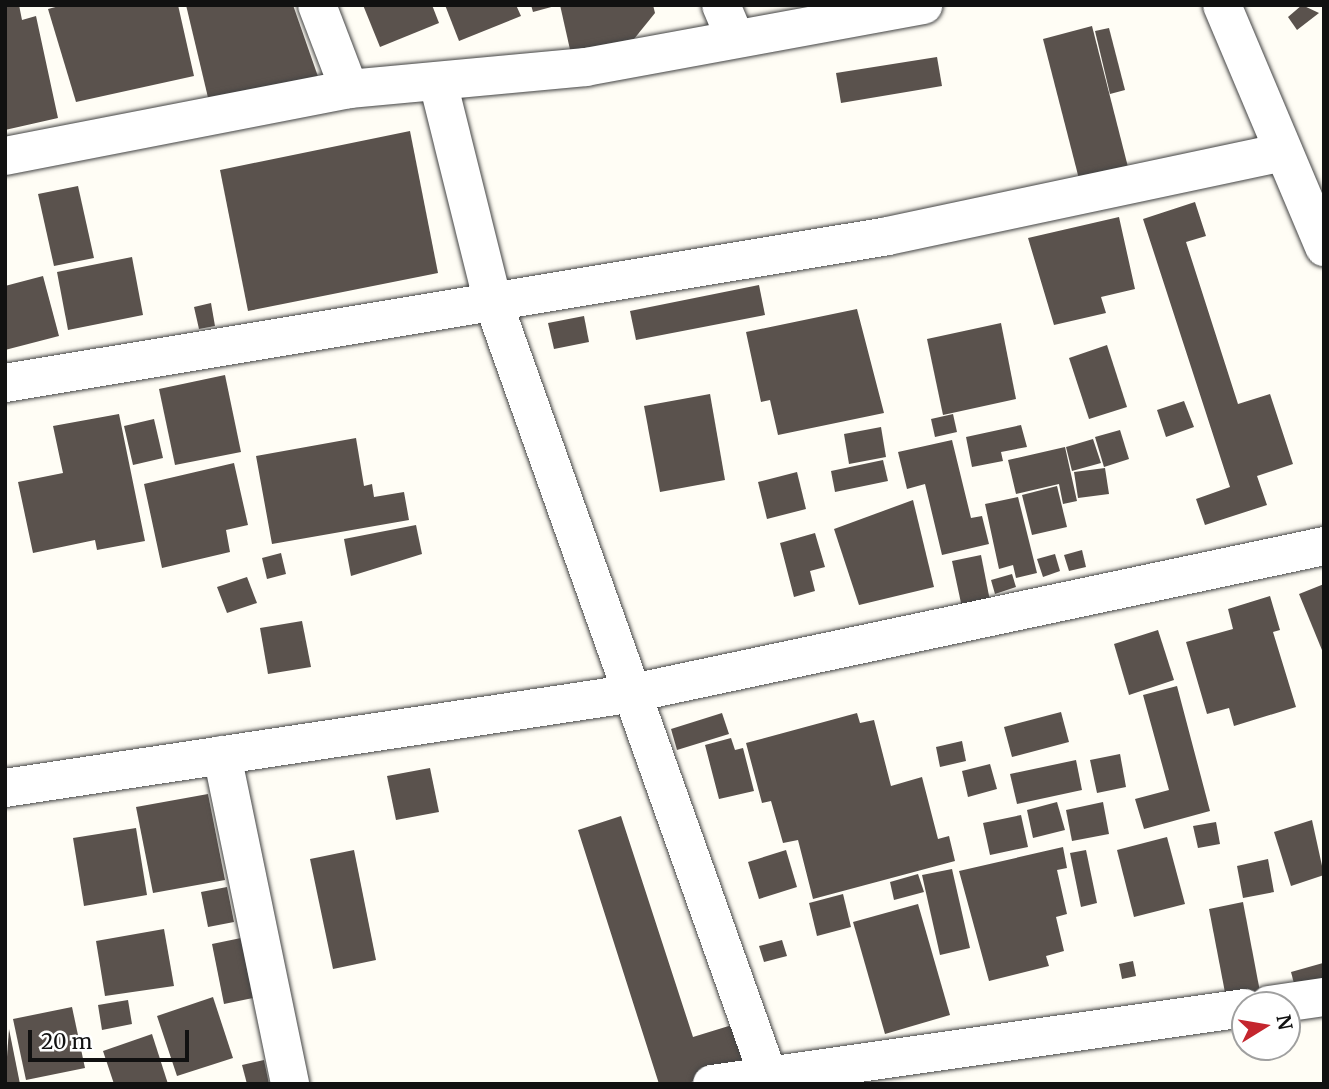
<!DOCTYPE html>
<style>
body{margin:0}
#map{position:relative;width:1329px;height:1089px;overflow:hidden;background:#fffdf5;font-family:Merriweather,serif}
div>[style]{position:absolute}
.building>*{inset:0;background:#5a524d}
.roads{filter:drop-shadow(0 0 2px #444) drop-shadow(0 0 2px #444)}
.minor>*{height:38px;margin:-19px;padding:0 19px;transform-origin:19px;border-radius:19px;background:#fff}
.tertiary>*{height:38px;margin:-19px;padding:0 19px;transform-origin:19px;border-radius:19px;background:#fff}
span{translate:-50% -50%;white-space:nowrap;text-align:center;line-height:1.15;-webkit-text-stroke:7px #fff;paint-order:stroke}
.frame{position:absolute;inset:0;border:7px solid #111;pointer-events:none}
.north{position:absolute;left:1231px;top:991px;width:70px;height:70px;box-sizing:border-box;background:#fff;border:2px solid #a0a0a0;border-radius:50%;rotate:79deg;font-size:19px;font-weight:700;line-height:28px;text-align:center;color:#111}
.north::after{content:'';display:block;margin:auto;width:24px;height:32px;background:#c4262e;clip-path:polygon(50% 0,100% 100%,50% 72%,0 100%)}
.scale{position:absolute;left:28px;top:1030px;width:161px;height:32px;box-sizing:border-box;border:4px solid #111;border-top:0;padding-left:9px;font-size:21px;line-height:24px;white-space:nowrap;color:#111;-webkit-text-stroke:5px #fff;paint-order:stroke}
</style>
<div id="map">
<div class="building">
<i style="clip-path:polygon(5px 5px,19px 5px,22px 20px,36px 16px,58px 118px,5px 130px)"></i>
<i style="clip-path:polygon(63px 5px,178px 5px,194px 76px,76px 102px,48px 9px)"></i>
<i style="clip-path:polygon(186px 5px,293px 5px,322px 88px,210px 106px)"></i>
<i style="clip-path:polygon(363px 5px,432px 5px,439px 23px,380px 47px)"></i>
<i style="clip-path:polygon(445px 5px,516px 5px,521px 16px,459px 41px)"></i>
<i style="clip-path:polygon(531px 5px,555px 5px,555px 6px,533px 12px)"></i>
<i style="clip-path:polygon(560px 5px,653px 5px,655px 13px,634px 39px,571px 54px)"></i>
<i style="clip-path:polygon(1302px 5px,1319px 13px,1297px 30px,1288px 17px)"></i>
<i style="clip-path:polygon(1092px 26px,1128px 167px,1079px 179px,1043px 39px)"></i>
<i style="clip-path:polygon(1109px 28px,1125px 90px,1110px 94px,1095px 31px)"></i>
<i style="clip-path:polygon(937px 57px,942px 86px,841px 103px,836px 73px)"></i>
<i style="clip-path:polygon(410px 131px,438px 273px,248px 311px,220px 170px)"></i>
<i style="clip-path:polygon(78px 186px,94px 258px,54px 266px,38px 194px)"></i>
<i style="clip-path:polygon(1195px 202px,1206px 236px,1186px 242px,1238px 404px,1270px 394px,1293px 464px,1257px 476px,1267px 505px,1205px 525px,1196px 499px,1230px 487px,1143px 219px)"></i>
<i style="clip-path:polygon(1119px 217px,1135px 289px,1101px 297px,1106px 313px,1054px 325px,1028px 238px)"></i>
<i style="clip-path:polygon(132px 257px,143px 315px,68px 330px,57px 272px)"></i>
<i style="clip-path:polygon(43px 276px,59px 336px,5px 350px,5px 286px)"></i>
<i style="clip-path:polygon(759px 285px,765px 315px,636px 340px,630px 311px)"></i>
<i style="clip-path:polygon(211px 303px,215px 326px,199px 329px,194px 307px)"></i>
<i style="clip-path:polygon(857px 309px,884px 413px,778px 435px,770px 400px,761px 402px,746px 332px)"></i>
<i style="clip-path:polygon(584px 316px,589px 342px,554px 349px,548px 323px)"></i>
<i style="clip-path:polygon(1001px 323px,1016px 399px,943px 415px,927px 339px)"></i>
<i style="clip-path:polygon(1107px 345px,1127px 407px,1089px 419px,1069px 358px)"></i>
<i style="clip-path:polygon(225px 375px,241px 452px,175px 465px,159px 389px)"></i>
<i style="clip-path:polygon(710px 394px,725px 480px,660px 492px,644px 406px)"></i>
<i style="clip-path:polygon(1184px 401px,1194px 427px,1166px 437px,1157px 410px)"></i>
<i style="clip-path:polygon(119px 414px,145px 541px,97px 550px,95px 540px,33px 553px,18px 482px,63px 473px,53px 426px)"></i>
<i style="clip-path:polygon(953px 414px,957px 432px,935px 437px,931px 419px)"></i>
<i style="clip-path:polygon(154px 419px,163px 458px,133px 465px,124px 426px)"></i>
<i style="clip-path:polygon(1021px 425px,1027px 447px,1001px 452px,1003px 461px,972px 467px,966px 437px)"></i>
<i style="clip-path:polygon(881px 427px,886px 457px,849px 464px,844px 434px)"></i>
<i style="clip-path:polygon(1120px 430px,1129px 459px,1104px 467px,1095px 437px)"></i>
<i style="clip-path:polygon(356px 438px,364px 486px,372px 484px,374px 497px,404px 492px,409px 520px,272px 544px,256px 456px)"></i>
<i style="clip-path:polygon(1093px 439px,1101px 463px,1072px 471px,1066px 447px)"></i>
<i style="clip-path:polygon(952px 440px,971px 518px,982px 516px,989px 544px,942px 555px,925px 484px,907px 489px,898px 452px)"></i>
<i style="clip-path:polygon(1065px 447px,1077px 501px,1063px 504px,1059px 484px,1016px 494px,1008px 460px)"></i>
<i style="clip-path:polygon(883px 460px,888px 481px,835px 492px,831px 471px)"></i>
<i style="clip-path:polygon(234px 463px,248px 525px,226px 530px,230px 552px,162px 568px,144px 484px)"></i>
<i style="clip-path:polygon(1105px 468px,1109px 494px,1078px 498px,1074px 472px)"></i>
<i style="clip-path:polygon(797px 472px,806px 509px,767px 519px,758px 482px)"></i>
<i style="clip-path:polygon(1057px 486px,1067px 527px,1032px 535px,1022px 495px)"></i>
<i style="clip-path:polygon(1018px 497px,1037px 573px,1016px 578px,1013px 565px,999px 569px,985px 504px)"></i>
<i style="clip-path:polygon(913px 500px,934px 587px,859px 605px,834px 529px)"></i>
<i style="clip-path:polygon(416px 525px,422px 554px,351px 576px,344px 539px)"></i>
<i style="clip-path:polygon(815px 533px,825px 567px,810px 571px,815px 591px,794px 597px,780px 543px)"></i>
<i style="clip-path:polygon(1082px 550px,1086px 567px,1069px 571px,1064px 555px)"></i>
<i style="clip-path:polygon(281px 553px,286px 574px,267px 579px,262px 558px)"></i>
<i style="clip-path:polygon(1055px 554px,1060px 571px,1043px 577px,1037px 559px)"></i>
<i style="clip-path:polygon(981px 555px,992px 611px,964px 617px,952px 561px)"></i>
<i style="clip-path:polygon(1012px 574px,1016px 587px,995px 594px,991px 580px)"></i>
<i style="clip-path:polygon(247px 577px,257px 603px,227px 613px,217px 587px)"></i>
<i style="clip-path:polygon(1324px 584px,1324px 655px,1299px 594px)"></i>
<i style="clip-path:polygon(1270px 596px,1280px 630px,1273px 632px,1296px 707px,1234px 726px,1229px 708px,1207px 714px,1186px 642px,1233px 629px,1228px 609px)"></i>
<i style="clip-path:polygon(302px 621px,311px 667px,268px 674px,260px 628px)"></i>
<i style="clip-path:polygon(1158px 630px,1174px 680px,1129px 695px,1114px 644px)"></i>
<i style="clip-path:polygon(1177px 686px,1210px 811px,1144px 829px,1135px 799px,1169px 790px,1143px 695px)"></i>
<i style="clip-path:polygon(1061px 712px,1069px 742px,1012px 757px,1004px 727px)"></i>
<i style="clip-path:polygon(722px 713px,729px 734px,677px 750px,671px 729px)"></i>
<i style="clip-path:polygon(857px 713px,860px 723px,874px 720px,891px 786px,922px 777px,938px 839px,949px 836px,955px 861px,813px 899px,798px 840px,783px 843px,771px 801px,762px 803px,746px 743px)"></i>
<i style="clip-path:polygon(731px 738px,735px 750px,743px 748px,754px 791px,719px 799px,705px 745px)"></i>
<i style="clip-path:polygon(962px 741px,966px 761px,940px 767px,936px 747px)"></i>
<i style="clip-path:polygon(1120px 754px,1126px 787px,1097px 793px,1090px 760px)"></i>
<i style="clip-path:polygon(1076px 760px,1082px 790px,1017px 804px,1010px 774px)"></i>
<i style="clip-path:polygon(990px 764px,997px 789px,968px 797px,962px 771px)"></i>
<i style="clip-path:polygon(430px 768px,439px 812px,396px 820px,387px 776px)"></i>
<i style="clip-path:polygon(208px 794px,225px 880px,153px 893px,136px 807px)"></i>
<i style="clip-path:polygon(1057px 802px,1065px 830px,1033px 838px,1027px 810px)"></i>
<i style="clip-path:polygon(1103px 802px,1109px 834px,1072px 841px,1066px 810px)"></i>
<i style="clip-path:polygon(1021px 815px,1028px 847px,990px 855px,983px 823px)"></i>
<i style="clip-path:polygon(621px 816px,693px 1037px,732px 1025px,746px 1064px,685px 1084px,659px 1084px,578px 830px)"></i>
<i style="clip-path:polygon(1312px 820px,1324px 875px,1291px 886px,1274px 832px)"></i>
<i style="clip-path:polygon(1216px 822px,1220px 844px,1198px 848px,1193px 826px)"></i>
<i style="clip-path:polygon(136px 828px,147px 895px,84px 906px,73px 838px)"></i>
<i style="clip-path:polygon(1167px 837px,1185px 904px,1134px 917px,1117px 850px)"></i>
<i style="clip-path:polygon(1063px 847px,1067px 868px,1057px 870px,1067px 914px,1056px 917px,1064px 951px,1046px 956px,1049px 966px,989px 981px,959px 871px)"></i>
<i style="clip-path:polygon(354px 850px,376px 960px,333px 969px,310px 859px)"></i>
<i style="clip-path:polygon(786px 850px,797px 887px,759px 899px,748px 862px)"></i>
<i style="clip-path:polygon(1086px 850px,1097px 903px,1081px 907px,1070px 853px)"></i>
<i style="clip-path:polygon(1268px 859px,1274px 892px,1243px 898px,1237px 866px)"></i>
<i style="clip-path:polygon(952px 869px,970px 948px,940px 955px,922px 875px)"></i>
<i style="clip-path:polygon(918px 874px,924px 892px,894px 900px,890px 882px)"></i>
<i style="clip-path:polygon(227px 887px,234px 922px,208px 927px,201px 892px)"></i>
<i style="clip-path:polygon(843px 894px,851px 927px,817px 936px,809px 903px)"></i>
<i style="clip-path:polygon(1243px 902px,1261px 997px,1227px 1003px,1209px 909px)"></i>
<i style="clip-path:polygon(918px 904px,950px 1015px,885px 1034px,853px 922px)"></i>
<i style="clip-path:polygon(164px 929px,174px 986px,105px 996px,96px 941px)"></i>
<i style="clip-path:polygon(241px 938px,253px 998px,224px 1004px,212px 944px)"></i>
<i style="clip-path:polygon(782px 940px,787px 956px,764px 962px,759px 946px)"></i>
<i style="clip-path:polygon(1133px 961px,1136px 976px,1122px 979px,1119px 964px)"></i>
<i style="clip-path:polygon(1323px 963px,1324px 983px,1296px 991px,1291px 972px)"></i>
<i style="clip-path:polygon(213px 997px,233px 1058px,177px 1076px,157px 1016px)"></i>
<i style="clip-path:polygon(128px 1000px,132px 1024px,102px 1030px,98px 1005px)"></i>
<i style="clip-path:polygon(72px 1007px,85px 1068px,26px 1080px,13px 1019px)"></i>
<i style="clip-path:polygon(9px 1029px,20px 1084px,5px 1084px)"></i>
<i style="clip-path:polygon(152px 1034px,168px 1084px,114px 1084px,103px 1051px)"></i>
<i style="clip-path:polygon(264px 1060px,269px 1084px,247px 1084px,242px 1065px)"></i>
</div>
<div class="roads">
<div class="minor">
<i style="left:317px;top:5px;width:90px;rotate:69.1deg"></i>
<i style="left:721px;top:5px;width:34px;rotate:67deg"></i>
<i style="left:438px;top:82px;width:224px;rotate:76deg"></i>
<i style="left:492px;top:299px;width:833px;rotate:70.43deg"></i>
<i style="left:5px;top:156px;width:350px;rotate:-11deg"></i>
<i style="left:349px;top:89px;width:238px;rotate:-5.3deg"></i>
<i style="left:586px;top:67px;width:343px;rotate:-10.4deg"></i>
<i style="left:5px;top:383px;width:895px;rotate:-9.45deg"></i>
<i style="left:888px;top:236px;width:404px;rotate:-12deg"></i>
<i style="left:222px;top:755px;width:336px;rotate:78.3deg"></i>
<i style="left:5px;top:788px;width:630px;rotate:-8.58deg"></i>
<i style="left:628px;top:694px;width:712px;rotate:-12deg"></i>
<i style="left:1269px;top:1005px;width:56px;rotate:-8.3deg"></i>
<i style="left:712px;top:1084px;width:538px;rotate:-8.12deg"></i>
</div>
<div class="tertiary">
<i style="left:1222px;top:5px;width:263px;rotate:67.1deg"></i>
</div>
</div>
<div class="frame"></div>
<div class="north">N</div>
<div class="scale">20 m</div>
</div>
